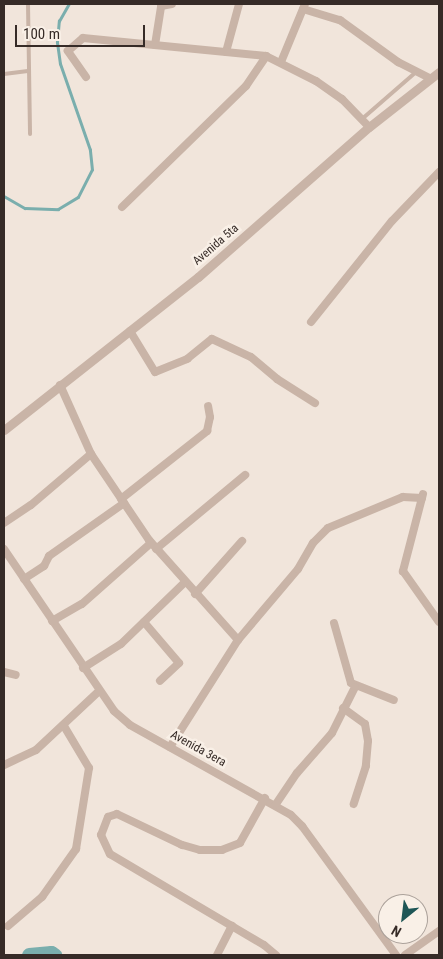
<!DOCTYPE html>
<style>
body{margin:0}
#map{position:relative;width:443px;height:959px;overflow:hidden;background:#f1e5db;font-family:"Roboto Condensed",sans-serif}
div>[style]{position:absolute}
.stream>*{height:2.5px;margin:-1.25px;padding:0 1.25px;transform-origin:1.25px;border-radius:1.25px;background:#7aaead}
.river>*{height:15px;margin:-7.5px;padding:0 7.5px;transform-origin:7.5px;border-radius:7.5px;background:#7aaead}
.service>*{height:4px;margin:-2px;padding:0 2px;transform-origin:2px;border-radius:2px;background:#c9b4a7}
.minor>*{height:8px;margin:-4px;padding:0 4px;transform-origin:4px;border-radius:4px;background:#c9b4a7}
.tertiary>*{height:9px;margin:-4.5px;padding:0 4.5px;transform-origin:4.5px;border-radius:4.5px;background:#c9b4a7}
span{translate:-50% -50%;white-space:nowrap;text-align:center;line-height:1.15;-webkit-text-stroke:5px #f9f0e7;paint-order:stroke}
.street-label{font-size:12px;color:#362b27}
.frame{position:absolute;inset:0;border:5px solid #362b27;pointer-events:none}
.north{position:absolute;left:378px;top:894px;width:50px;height:50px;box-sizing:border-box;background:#f9f0e7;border:1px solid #aba19a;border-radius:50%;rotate:209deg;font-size:14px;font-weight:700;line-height:20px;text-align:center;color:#362b27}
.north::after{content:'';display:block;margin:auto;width:18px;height:22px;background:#1e5656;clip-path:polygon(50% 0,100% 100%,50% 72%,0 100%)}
.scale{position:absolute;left:15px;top:25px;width:130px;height:22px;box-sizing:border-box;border:2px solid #362b27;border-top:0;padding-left:6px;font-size:15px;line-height:18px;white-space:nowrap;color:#362b27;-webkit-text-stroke:4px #f9f0e7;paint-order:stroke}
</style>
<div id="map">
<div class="stream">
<i style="left:4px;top:196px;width:24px;rotate:30deg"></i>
<i style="left:25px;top:208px;width:33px;rotate:2deg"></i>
<i style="left:58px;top:209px;width:23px;rotate:-31deg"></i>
<i style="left:78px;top:197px;width:30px;rotate:-63deg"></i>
<i style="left:92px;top:170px;width:20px;rotate:-96deg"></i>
<i style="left:90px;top:150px;width:91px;rotate:-109.2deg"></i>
<i style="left:60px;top:64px;width:22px;rotate:-98deg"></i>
<i style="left:57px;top:42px;width:21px;rotate:-85deg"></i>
<i style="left:59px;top:21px;width:20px;rotate:-60deg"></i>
</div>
<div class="river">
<i style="left:29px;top:955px;width:22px;rotate:-5deg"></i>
<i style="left:51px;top:953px;width:4px;rotate:34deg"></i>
</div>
<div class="service">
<i style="left:28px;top:4px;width:130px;rotate:89.1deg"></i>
<i style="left:4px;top:74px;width:24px;rotate:-7deg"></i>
<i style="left:362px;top:119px;width:72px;rotate:-41deg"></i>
</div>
<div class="minor">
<i style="left:303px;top:9px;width:39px;rotate:17deg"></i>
<i style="left:340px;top:20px;width:72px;rotate:35.9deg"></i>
<i style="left:398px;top:62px;width:37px;rotate:27deg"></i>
<i style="left:155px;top:45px;width:39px;rotate:-81deg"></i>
<i style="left:161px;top:6px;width:11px;rotate:-10deg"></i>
<i style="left:226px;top:52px;width:50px;rotate:-74.8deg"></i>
<i style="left:281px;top:62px;width:63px;rotate:-67.5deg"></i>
<i style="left:86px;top:77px;width:32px;rotate:-125deg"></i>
<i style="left:68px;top:51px;width:20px;rotate:-41deg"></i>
<i style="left:83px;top:38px;width:184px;rotate:5.6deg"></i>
<i style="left:266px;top:56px;width:56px;rotate:26.6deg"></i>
<i style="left:316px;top:81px;width:32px;rotate:35deg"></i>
<i style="left:342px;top:99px;width:39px;rotate:46deg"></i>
<i style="left:122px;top:207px;width:173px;rotate:-44.3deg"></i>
<i style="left:246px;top:86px;width:36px;rotate:-56deg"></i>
<i style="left:311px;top:322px;width:129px;rotate:-51.3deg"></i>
<i style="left:392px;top:221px;width:68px;rotate:-46.2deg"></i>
<i style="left:130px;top:331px;width:48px;rotate:58.6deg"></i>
<i style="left:155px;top:372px;width:35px;rotate:-22deg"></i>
<i style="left:187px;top:359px;width:32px;rotate:-39deg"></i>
<i style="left:212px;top:339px;width:43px;rotate:24.8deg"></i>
<i style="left:251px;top:357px;width:34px;rotate:40deg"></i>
<i style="left:277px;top:379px;width:45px;rotate:32.3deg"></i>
<i style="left:60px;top:385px;width:76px;rotate:65.8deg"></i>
<i style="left:91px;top:454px;width:104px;rotate:56deg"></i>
<i style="left:149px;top:540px;width:134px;rotate:48.3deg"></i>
<i style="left:423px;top:494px;width:80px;rotate:104.6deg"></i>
<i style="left:403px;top:571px;width:62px;rotate:54.8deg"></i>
<i style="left:121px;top:499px;width:110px;rotate:-38.3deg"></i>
<i style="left:207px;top:431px;width:14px;rotate:-78deg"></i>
<i style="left:210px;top:417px;width:11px;rotate:-100deg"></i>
<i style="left:4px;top:523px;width:32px;rotate:-34deg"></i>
<i style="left:31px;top:505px;width:79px;rotate:-40.4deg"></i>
<i style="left:4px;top:549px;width:196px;rotate:55.8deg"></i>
<i style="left:114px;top:711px;width:21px;rotate:41deg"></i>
<i style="left:130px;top:725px;width:184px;rotate:29.2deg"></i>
<i style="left:291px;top:815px;width:16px;rotate:45deg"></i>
<i style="left:302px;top:826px;width:160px;rotate:53.9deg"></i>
<i style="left:156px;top:549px;width:116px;rotate:-39.7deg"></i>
<i style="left:24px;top:579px;width:24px;rotate:-33deg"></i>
<i style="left:44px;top:566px;width:11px;rotate:-63deg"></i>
<i style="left:49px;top:556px;width:92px;rotate:-35.2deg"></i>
<i style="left:195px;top:594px;width:71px;rotate:-48.4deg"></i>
<i style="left:52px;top:621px;width:34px;rotate:-30deg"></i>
<i style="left:82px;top:604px;width:92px;rotate:-41.5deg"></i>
<i style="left:144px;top:622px;width:54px;rotate:49.5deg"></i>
<i style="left:179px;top:663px;width:26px;rotate:137deg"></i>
<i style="left:334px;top:623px;width:62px;rotate:74.2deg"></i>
<i style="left:351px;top:683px;width:46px;rotate:21.6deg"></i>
<i style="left:83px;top:668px;width:45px;rotate:-32.3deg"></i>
<i style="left:121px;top:644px;width:89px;rotate:-44.1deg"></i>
<i style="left:4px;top:672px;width:12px;rotate:14deg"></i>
<i style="left:343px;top:708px;width:27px;rotate:36deg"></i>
<i style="left:365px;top:724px;width:17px;rotate:80deg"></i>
<i style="left:368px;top:741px;width:25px;rotate:95deg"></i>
<i style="left:366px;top:766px;width:40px;rotate:108deg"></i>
<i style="left:170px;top:747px;width:127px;rotate:-57.6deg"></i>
<i style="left:238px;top:640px;width:93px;rotate:-49.8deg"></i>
<i style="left:298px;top:569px;width:30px;rotate:-60deg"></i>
<i style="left:313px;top:543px;width:21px;rotate:-45deg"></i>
<i style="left:328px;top:528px;width:81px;rotate:-22.5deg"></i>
<i style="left:403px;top:497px;width:19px;rotate:3deg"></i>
<i style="left:4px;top:765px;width:35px;rotate:-25deg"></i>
<i style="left:36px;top:750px;width:86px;rotate:-43.1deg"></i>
<i style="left:265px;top:798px;width:51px;rotate:119.1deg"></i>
<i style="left:240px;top:843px;width:19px;rotate:159deg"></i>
<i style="left:222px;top:850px;width:22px;rotate:180deg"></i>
<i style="left:200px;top:850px;width:19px;rotate:-164deg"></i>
<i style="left:182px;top:845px;width:72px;rotate:-154.5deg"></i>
<i style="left:117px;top:814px;width:9px;rotate:162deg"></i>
<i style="left:108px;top:817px;width:19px;rotate:111deg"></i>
<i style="left:101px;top:835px;width:21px;rotate:65deg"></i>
<i style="left:110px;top:854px;width:179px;rotate:30.6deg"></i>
<i style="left:264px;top:945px;width:16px;rotate:40deg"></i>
<i style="left:276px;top:804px;width:37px;rotate:-56deg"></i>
<i style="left:297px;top:773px;width:53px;rotate:-48.8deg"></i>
<i style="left:332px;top:733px;width:51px;rotate:-63.4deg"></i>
<i style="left:8px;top:926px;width:45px;rotate:-40.5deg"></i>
<i style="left:42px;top:897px;width:59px;rotate:-54.7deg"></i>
<i style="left:76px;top:849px;width:82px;rotate:-80.9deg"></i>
<i style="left:89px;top:768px;width:49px;rotate:-120.8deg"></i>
<i style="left:217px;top:955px;width:33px;rotate:-63deg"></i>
<i style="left:405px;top:955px;width:42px;rotate:-35.2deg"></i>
</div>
<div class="tertiary">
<i style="left:4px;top:430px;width:247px;rotate:-38.3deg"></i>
<i style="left:198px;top:277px;width:227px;rotate:-41.3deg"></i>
<i style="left:369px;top:127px;width:89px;rotate:-38.2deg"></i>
</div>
<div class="street-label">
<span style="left:216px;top:245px;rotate:-41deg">Avenida 5ta</span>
<span style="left:198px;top:749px;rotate:29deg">Avenida 3era</span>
</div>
<div class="frame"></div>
<div class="north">N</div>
<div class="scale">100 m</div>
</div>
